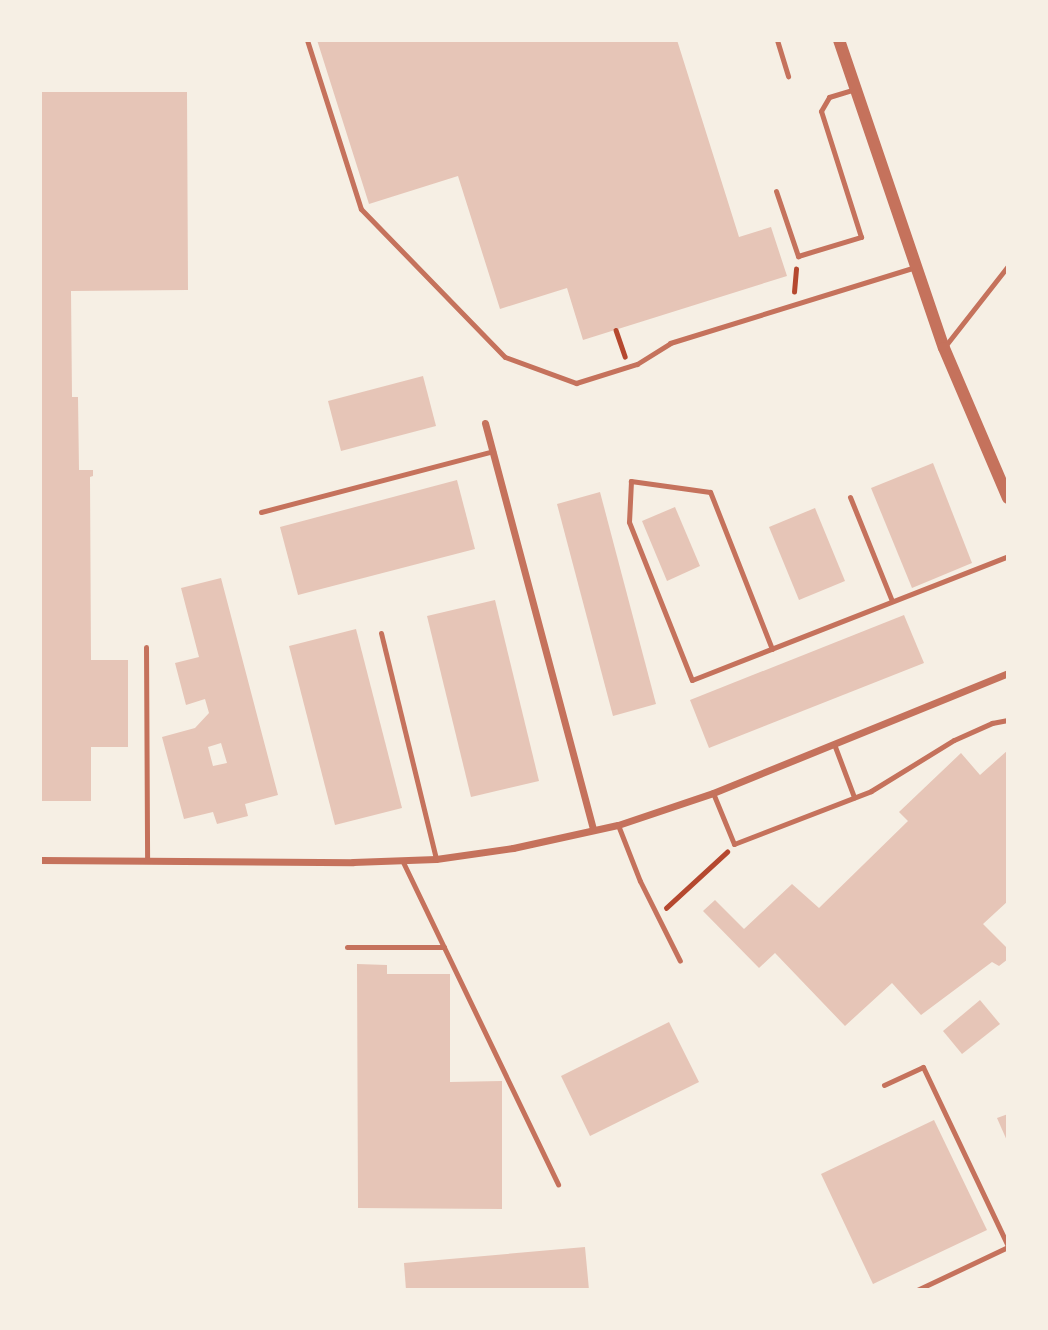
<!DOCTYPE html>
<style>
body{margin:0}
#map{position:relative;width:1048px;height:1330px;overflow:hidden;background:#f6efe4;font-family:"Varela Round",sans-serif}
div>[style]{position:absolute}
.building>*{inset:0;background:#e6c5b7}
.path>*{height:4.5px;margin:-2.25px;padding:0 2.25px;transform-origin:2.25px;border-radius:2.25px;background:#b5482f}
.service>*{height:5px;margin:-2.5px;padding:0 2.5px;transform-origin:2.5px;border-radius:2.5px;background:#c5725c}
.minor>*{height:7px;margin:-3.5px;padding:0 3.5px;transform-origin:3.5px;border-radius:3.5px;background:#c5725c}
.tertiary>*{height:12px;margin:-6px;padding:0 6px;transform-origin:6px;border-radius:6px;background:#c5725c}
span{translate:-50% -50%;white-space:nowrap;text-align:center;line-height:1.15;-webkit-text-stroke:5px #f6efe4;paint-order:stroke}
.frame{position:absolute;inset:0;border:42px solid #f6efe4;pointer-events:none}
</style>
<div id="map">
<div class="building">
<i style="clip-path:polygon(317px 40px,677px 40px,739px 237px,771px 227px,787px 276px,583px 340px,567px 288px,500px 309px,458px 176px,369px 204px)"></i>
<i style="clip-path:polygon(40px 92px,187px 92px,188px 290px,71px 291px,72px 397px,78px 397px,79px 470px,93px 470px,93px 476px,90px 477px,91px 660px,128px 660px,128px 747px,91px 747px,91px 801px,40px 801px)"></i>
<i style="clip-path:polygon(423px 376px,436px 426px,341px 451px,328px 401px)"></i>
<i style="clip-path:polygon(933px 463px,972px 563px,912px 588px,871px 488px)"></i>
<i style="clip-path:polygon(457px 480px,475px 549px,298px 595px,280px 527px)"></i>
<i style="clip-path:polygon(600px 492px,656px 704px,613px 716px,557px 504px)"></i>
<i style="clip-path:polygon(675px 507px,700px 566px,667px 581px,642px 521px)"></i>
<i style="clip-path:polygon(815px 508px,845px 581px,799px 600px,769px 527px)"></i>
<i style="clip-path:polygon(evenodd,221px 578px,278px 795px,245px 804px,248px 816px,217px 824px,213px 812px,184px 819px,162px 737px,195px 728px,209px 713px,205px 699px,186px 705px,175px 663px,199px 657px,181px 588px,221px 578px,221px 743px,227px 763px,213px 766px,208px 747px,221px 743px)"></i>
<i style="clip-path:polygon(495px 600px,539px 781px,471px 797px,427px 616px)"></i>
<i style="clip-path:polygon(904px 615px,924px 663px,709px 748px,690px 700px)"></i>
<i style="clip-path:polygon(356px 629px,402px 808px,335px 825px,289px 646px)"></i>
<i style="clip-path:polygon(1008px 750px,1008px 901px,983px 924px,1008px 949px,1008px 959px,999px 966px,992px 962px,921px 1015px,892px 983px,845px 1026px,775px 953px,759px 968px,703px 911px,715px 900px,744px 929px,792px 884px,819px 908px,908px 821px,899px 812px,961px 753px,980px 775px)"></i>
<i style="clip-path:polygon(357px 964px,387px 965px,387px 974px,450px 974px,450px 1082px,502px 1081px,502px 1209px,358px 1208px)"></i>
<i style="clip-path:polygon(980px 1000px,1000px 1024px,962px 1054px,943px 1031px)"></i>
<i style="clip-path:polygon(669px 1022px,699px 1082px,590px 1136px,561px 1076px)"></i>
<i style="clip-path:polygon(1008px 1114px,1008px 1143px,997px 1118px)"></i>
<i style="clip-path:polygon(934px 1120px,987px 1230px,873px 1284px,821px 1174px)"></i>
<i style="clip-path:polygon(585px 1247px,589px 1290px,406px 1290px,404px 1263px)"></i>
</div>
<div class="path">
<i style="left:794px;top:292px;width:23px;rotate:-85deg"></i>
<i style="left:616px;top:330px;width:28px;rotate:71deg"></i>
<i style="left:666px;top:908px;width:83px;rotate:-42.6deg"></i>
</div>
<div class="service">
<i style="left:307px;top:40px;width:177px;rotate:72.3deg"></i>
<i style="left:361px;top:209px;width:206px;rotate:45.8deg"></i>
<i style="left:505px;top:357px;width:76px;rotate:20.1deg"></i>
<i style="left:576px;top:383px;width:64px;rotate:-17.3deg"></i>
<i style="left:637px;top:364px;width:39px;rotate:-32deg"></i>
<i style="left:670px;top:343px;width:257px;rotate:-17.2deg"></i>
<i style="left:777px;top:40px;width:38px;rotate:73deg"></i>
<i style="left:776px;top:191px;width:69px;rotate:71.3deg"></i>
<i style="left:798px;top:256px;width:66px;rotate:-16.8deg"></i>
<i style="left:861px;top:237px;width:132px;rotate:-107.6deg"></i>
<i style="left:821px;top:111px;width:16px;rotate:-60deg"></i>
<i style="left:829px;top:97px;width:28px;rotate:-17deg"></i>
<i style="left:946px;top:345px;width:100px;rotate:-51.9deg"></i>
<i style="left:850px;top:497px;width:112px;rotate:68deg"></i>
<i style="left:261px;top:512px;width:240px;rotate:-14.7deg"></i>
<i style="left:381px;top:633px;width:233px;rotate:76.3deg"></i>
<i style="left:146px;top:647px;width:214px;rotate:89.7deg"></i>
<i style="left:772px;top:649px;width:169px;rotate:-111.5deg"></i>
<i style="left:710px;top:492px;width:80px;rotate:-172.1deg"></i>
<i style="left:631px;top:481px;width:41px;rotate:92.8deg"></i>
<i style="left:629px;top:522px;width:170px;rotate:68.3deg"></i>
<i style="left:692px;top:680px;width:339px;rotate:-21.4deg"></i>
<i style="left:834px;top:744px;width:57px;rotate:69.3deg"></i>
<i style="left:713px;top:793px;width:55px;rotate:67.6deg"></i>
<i style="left:734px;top:844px;width:147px;rotate:-21.1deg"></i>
<i style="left:871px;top:791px;width:97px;rotate:-31.6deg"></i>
<i style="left:954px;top:740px;width:42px;rotate:-24.1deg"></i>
<i style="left:992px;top:723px;width:16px;rotate:-11deg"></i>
<i style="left:618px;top:825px;width:60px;rotate:68.6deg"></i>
<i style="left:640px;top:881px;width:89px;rotate:63.4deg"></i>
<i style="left:402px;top:860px;width:360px;rotate:64.3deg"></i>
<i style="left:347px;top:947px;width:97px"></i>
<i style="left:884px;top:1085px;width:43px;rotate:-24.8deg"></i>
<i style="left:923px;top:1067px;width:198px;rotate:64.6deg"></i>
<i style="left:917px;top:1290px;width:101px;rotate:-25.3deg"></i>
</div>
<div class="minor">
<i style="left:485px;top:423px;width:421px;rotate:75.1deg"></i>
<i style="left:40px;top:860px;width:313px;rotate:0.4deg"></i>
<i style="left:353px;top:862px;width:83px;rotate:-2.1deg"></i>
<i style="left:436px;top:859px;width:78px;rotate:-8.1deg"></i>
<i style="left:513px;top:848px;width:107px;rotate:-12.4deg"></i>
<i style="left:618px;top:825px;width:100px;rotate:-18.6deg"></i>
<i style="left:713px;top:793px;width:318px;rotate:-22.1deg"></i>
</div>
<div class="tertiary">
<i style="left:839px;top:40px;width:325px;rotate:71.2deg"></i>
<i style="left:944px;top:348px;width:163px;rotate:66.9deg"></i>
</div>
<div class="frame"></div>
</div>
